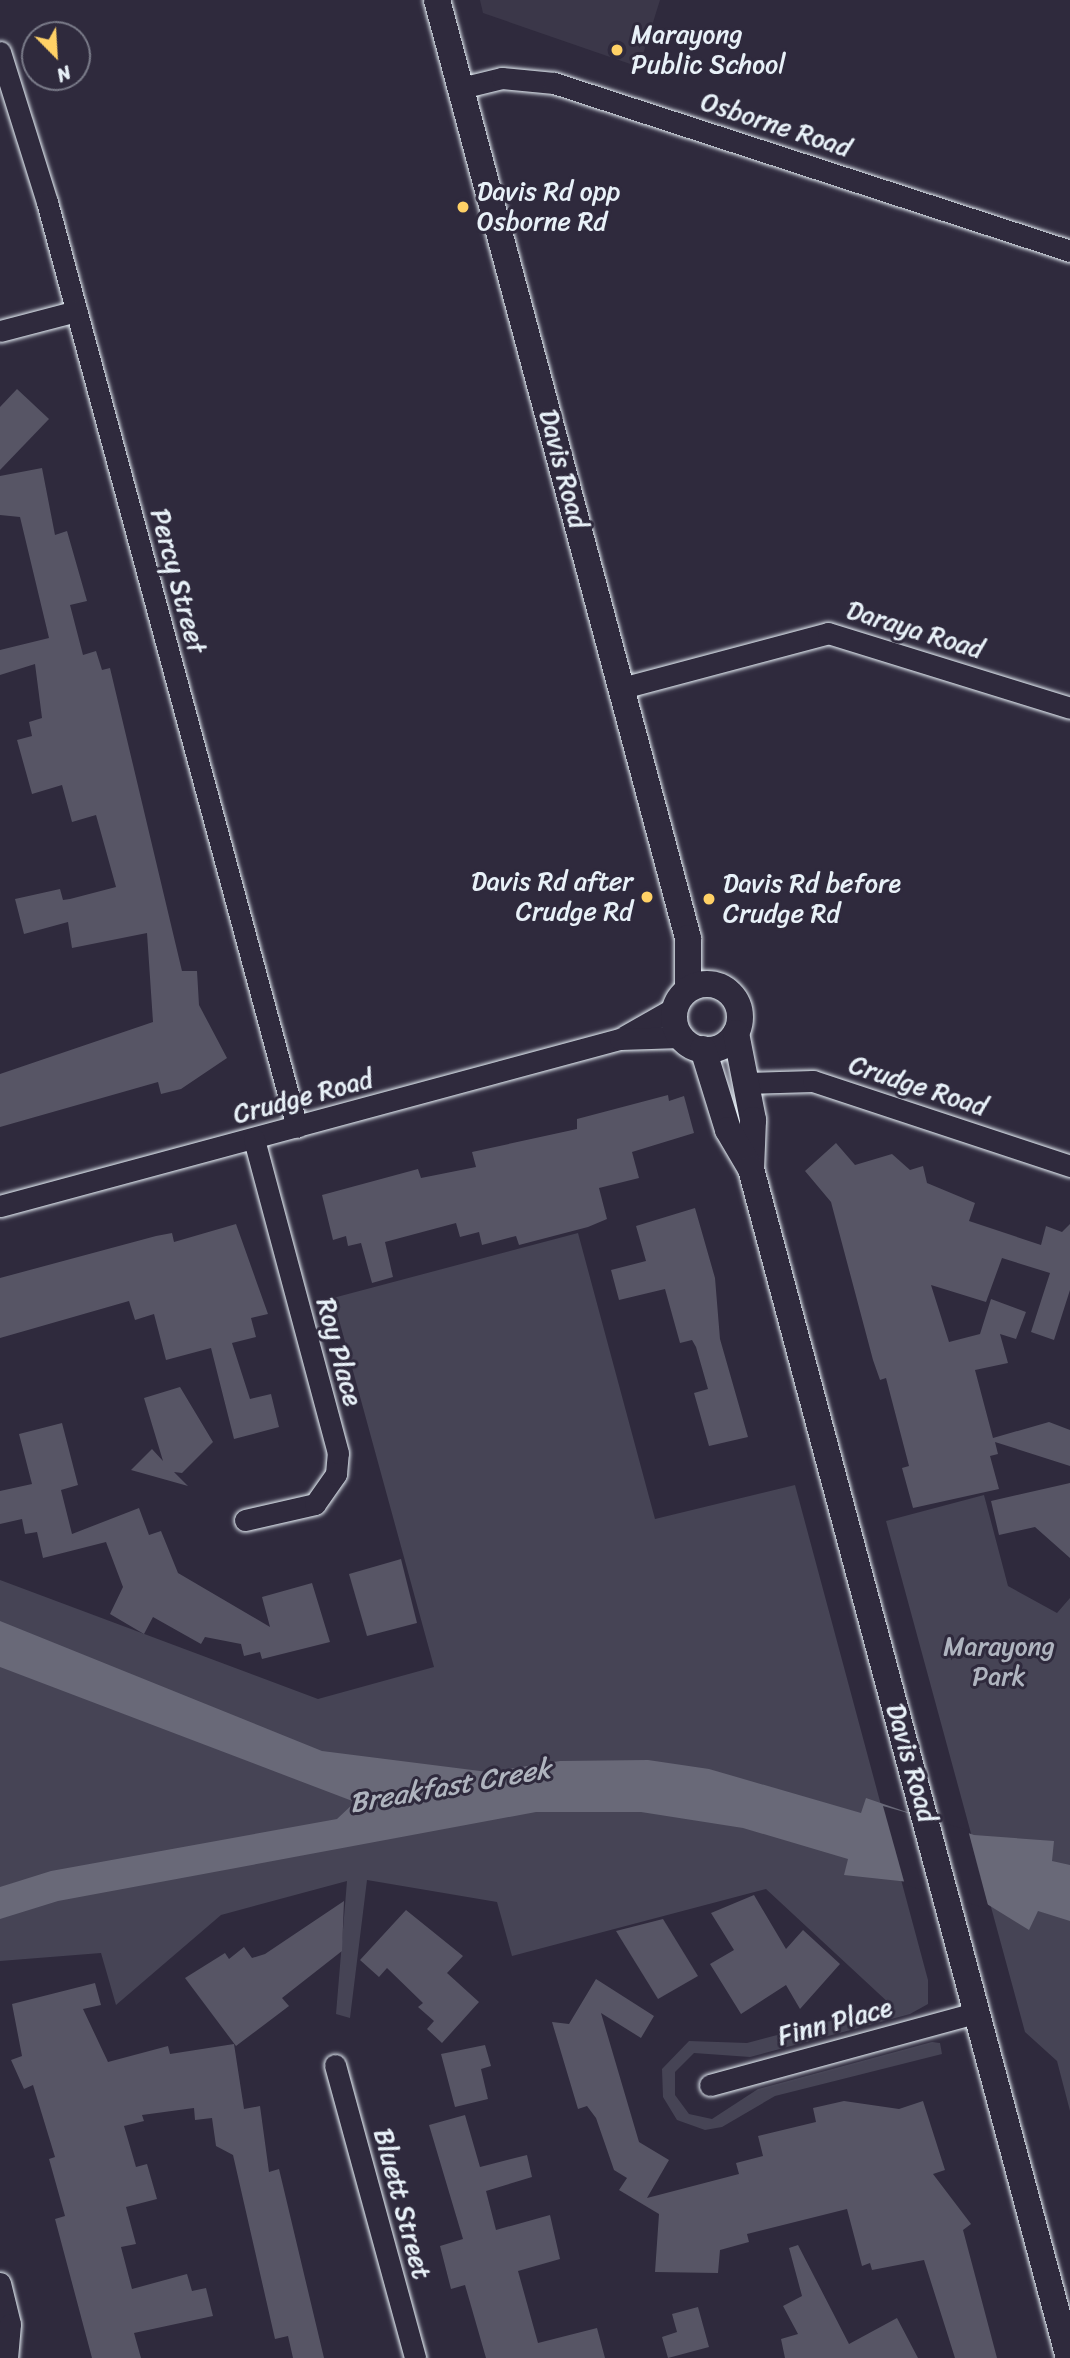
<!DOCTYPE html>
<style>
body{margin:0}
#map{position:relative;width:1070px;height:2358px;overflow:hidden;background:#2f2a3d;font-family:Sriracha,sans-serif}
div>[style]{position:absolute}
.built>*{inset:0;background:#3b3749}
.green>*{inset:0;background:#464455}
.water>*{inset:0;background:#696978}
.pier>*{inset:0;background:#2f2a3d}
.building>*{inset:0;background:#575565}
.roads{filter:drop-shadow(0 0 2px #e8f1f8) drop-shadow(0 0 2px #e8f1f8)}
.minor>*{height:21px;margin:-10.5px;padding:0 10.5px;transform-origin:10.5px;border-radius:10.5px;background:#2f2a3d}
.tertiary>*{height:26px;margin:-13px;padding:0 13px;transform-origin:13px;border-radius:13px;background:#2f2a3d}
.tertiary>.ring{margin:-13px;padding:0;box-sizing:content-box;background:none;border:26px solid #2f2a3d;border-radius:50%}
.dots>*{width:19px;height:19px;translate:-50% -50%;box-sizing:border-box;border:4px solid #2f2a3d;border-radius:50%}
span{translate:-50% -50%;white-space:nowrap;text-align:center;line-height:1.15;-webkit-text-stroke:6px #2f2a3d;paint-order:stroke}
.poi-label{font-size:26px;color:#e8f1f8}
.left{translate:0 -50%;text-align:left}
.right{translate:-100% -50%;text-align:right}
.street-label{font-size:26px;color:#e8f1f8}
.park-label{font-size:26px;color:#afb4bf}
.water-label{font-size:28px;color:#afb4be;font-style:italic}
.north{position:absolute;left:21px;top:21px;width:70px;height:70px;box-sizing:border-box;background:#2f2a3d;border:2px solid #797a88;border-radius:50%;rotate:156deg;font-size:19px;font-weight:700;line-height:28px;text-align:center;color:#e8f1f8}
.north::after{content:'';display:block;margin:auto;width:24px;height:32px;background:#ffd166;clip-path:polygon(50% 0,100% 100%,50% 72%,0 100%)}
</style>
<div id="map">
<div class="built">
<i style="clip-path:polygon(480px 0,660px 0,639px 67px,483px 13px)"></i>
</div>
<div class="green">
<i style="clip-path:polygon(578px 1233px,655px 1519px,795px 1485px,928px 1980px,928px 2004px,910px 2014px,750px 2057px,694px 2053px,675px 2072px,675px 2095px,689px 2114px,712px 2119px,758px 2089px,932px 2042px,940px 2043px,942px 2054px,775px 2096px,722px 2127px,705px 2130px,677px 2120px,663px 2097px,662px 2069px,689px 2041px,747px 2043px,891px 2005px,766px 1889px,512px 1956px,497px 1902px,367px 1880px,350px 2018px,336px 2014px,347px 1881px,221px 1915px,116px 2005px,101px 1953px,0 1961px,0 1580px,318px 1699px,434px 1667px,333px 1298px)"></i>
<i style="clip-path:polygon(984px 1495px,1008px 1586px,1057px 1613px,1070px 1598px,1070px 2111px,1057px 2061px,1025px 2032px,886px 1521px)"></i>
</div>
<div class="water">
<i style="clip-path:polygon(0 1621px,322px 1751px,488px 1772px,560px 1761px,648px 1760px,709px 1769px,861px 1813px,866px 1798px,974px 1835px,1054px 1841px,1052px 1861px,1070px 1865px,1070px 1921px,1038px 1911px,1029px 1930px,982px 1901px,909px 1882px,844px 1875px,848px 1859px,743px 1828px,641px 1812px,536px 1812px,58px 1901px,0 1919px,0 1887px,51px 1871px,337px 1819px,355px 1802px,0 1667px)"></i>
</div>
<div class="pier">
<i style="clip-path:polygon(883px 1806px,968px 1830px,989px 1909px,905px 1885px)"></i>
</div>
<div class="building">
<i style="clip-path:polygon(17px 389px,49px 419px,0 470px,0 407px)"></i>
<i style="clip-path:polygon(42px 468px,55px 535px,67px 531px,87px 601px,70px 605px,83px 655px,96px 651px,102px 670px,110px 668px,182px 971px,197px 971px,199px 1005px,227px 1058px,181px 1089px,161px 1094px,158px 1082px,0 1127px,0 1074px,153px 1022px,147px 933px,72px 948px,68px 922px,24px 934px,15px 899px,60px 889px,63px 900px,70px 899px,116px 887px,96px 815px,72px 822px,62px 785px,32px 794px,17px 740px,32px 736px,29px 722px,42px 718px,35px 664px,0 675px,0 650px,49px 638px,20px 517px,0 515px,0 476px)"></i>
<i style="clip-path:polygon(668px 1095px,669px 1101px,684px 1096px,694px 1133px,632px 1152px,639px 1178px,599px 1188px,607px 1219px,588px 1227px,519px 1245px,516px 1236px,482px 1245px,479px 1232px,460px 1237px,456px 1223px,385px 1242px,393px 1277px,372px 1283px,361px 1243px,348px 1246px,346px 1236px,333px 1240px,322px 1195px,418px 1169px,421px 1178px,476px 1167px,472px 1152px,577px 1129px,577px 1119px)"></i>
<i style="clip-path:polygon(836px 1143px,855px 1165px,892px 1154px,910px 1170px,923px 1166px,927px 1183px,975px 1203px,969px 1221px,1041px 1245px,1046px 1226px,1062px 1232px,1070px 1224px,1070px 1290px,1054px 1340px,1031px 1332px,1050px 1273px,1002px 1258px,986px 1302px,931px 1285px,949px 1342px,980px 1334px,991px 1299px,1026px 1312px,1016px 1339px,1000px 1334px,1008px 1363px,975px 1370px,993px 1438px,1049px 1422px,1070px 1430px,1070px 1466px,995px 1442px,998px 1454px,990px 1456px,999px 1489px,913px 1508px,902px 1468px,909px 1466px,886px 1378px,880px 1380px,873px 1360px,831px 1202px,805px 1171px)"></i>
<i style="clip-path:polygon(695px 1208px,715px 1278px,720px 1339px,748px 1437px,709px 1446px,694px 1393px,708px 1389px,696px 1347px,692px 1340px,680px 1343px,665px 1289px,619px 1300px,611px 1270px,646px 1261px,636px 1226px)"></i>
<i style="clip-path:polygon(236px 1224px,268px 1314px,251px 1318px,256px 1337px,232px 1343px,250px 1399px,271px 1394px,279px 1427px,234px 1439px,211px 1348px,166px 1360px,154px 1314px,135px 1320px,129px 1301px,0 1338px,0 1278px,156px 1236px,172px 1233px,174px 1242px)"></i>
<i style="clip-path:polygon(180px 1387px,213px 1442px,182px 1473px,174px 1472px,188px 1486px,131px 1470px,152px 1449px,163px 1461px,144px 1398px)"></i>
<i style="clip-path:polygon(62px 1423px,78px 1485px,61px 1490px,72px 1534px,139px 1508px,149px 1535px,161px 1531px,178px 1573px,270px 1627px,262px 1597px,312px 1583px,330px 1642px,262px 1659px,260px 1652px,244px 1656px,241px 1644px,205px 1637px,201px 1644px,153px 1617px,144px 1634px,110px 1614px,123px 1587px,106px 1542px,43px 1558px,37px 1532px,25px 1534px,22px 1519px,0 1524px,0 1491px,32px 1484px,19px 1434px)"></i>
<i style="clip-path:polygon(1070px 1483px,1070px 1558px,1035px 1527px,999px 1535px,991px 1501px)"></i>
<i style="clip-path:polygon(401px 1559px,417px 1623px,367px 1636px,349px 1574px)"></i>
<i style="clip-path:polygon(754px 1895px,786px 1949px,803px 1930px,840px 1964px,800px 2009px,786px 1985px,741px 2014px,710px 1964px,734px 1950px,711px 1913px)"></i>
<i style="clip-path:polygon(344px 1901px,342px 1951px,282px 1998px,289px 2006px,236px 2046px,185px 1978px,225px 1953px,229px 1959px,244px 1947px,252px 1958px,265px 1954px)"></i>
<i style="clip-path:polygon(406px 1910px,463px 1956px,447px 1973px,479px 2002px,442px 2043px,427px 2029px,434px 2021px,418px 2007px,423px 2003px,387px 1968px,379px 1977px,360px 1960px)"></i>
<i style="clip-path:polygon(663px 1919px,698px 1976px,658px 1999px,616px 1931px)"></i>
<i style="clip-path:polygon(596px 1979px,654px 2016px,641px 2038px,601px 2013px,639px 2142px,669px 2160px,647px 2198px,739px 2174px,736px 2163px,763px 2156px,758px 2136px,816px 2122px,813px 2108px,844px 2101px,899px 2109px,923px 2101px,945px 2170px,933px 2174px,971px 2224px,963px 2230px,997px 2358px,955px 2358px,924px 2260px,872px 2270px,870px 2263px,862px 2266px,847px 2209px,747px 2234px,749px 2242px,720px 2250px,718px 2273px,655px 2272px,659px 2214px,619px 2190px,627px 2178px,614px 2170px,596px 2118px,587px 2106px,578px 2109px,552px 2022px,569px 2024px)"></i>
<i style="clip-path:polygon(95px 1983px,101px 2005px,83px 2009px,108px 2062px,168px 2046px,170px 2054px,234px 2044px,244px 2109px,260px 2106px,269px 2172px,279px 2169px,324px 2358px,293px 2358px,288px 2336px,275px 2339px,233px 2155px,216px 2146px,212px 2118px,195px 2120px,194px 2108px,142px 2115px,144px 2121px,124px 2126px,136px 2167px,147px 2164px,157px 2199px,126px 2207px,136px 2244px,121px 2247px,132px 2289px,187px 2274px,192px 2291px,206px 2288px,213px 2316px,134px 2333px,141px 2358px,92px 2358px,55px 2219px,65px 2216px,49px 2159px,55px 2157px,33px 2085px,24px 2089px,11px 2060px,22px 2056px,12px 2004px)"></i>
<i style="clip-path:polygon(485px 2045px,491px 2066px,481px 2069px,488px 2099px,455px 2107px,441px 2054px)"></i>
<i style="clip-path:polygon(465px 2115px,480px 2167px,527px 2155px,532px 2177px,486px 2191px,496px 2230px,550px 2215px,560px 2259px,518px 2271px,538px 2343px,597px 2328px,605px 2358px,486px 2358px,465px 2285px,451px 2289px,440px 2246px,463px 2239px,429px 2125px)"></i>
<i style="clip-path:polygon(798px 2245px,849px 2344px,897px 2318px,918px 2358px,785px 2358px,781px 2339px,798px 2334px,783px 2306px,802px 2296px,789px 2248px)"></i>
<i style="clip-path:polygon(698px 2307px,709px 2347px,668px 2358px,662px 2337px,677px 2332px,672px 2314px)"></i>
</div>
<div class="roads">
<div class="minor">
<i style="left:0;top:52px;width:157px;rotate:72.6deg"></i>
<i style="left:47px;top:202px;width:958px;rotate:74.88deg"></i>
<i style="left:461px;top:88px;width:42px;rotate:-13.7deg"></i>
<i style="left:502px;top:78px;width:52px;rotate:5.5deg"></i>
<i style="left:554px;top:83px;width:543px;rotate:18.03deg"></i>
<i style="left:0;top:331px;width:79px;rotate:-14.7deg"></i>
<i style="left:622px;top:688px;width:213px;rotate:-14.9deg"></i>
<i style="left:828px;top:633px;width:253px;rotate:17.2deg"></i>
<i style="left:625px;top:1036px;width:59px;rotate:-29.6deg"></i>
<i style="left:746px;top:1083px;width:67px;rotate:-1.7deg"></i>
<i style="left:813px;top:1081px;width:271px;rotate:18.3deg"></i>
<i style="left:0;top:1206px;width:642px;rotate:-15.08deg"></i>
<i style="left:620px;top:1039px;width:61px;rotate:-1.9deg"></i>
<i style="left:245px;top:1520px;width:72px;rotate:-12.9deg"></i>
<i style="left:315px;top:1504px;width:37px;rotate:-55deg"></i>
<i style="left:336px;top:1474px;width:21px;rotate:-85deg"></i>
<i style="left:338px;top:1453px;width:325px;rotate:-105deg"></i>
<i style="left:335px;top:2065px;width:304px;rotate:74.7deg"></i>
<i style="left:710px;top:2085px;width:275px;rotate:-15.2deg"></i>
<i style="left:0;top:2283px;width:42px;rotate:76.3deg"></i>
<i style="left:10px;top:2324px;width:34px;rotate:95deg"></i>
</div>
<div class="tertiary">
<i style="left:437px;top:0;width:971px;rotate:75.02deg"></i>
<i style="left:688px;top:938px;width:51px;rotate:90deg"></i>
<i class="ring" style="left:674px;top:984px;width:40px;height:40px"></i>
<i style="left:736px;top:1033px;width:89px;rotate:78.9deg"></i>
<i style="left:753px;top:1120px;width:49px;rotate:92.3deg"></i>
<i style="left:703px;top:1049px;width:85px;rotate:72.8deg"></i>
<i style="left:728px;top:1130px;width:45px;rotate:59.5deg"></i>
<i style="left:751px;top:1169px;width:1231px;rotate:75.03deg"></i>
</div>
</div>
<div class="dots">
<i style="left:617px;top:50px;background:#ffd166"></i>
<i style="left:463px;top:207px;background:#ffd166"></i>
<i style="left:647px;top:897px;background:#ffd166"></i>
<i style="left:709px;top:899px;background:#ffd166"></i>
</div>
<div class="poi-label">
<span class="left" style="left:631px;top:50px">Marayong<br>Public School</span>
<span class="left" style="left:477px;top:207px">Davis Rd opp<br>Osborne Rd</span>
<span class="right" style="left:633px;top:897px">Davis Rd after<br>Crudge Rd</span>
<span class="left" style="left:723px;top:899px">Davis Rd before<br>Crudge Rd</span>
</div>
<div class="street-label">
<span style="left:776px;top:125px;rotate:18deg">Osborne Road</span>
<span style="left:563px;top:469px;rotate:75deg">Davis Road</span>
<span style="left:178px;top:581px;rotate:75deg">Percy Street</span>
<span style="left:915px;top:630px;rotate:17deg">Daraya Road</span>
<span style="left:918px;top:1086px;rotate:18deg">Crudge Road</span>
<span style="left:303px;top:1097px;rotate:-15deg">Crudge Road</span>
<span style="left:339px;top:1352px;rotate:75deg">Roy Place</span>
<span style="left:911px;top:1763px;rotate:74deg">Davis Road</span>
<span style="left:835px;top:2022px;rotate:-15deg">Finn Place</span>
<span style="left:402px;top:2204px;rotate:75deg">Bluett Street</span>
</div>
<div class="park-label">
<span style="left:999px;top:1662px">Marayong<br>Park</span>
</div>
<div class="water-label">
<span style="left:450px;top:1786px;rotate:-10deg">Breakfast Creek</span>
</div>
<div class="north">N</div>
</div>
